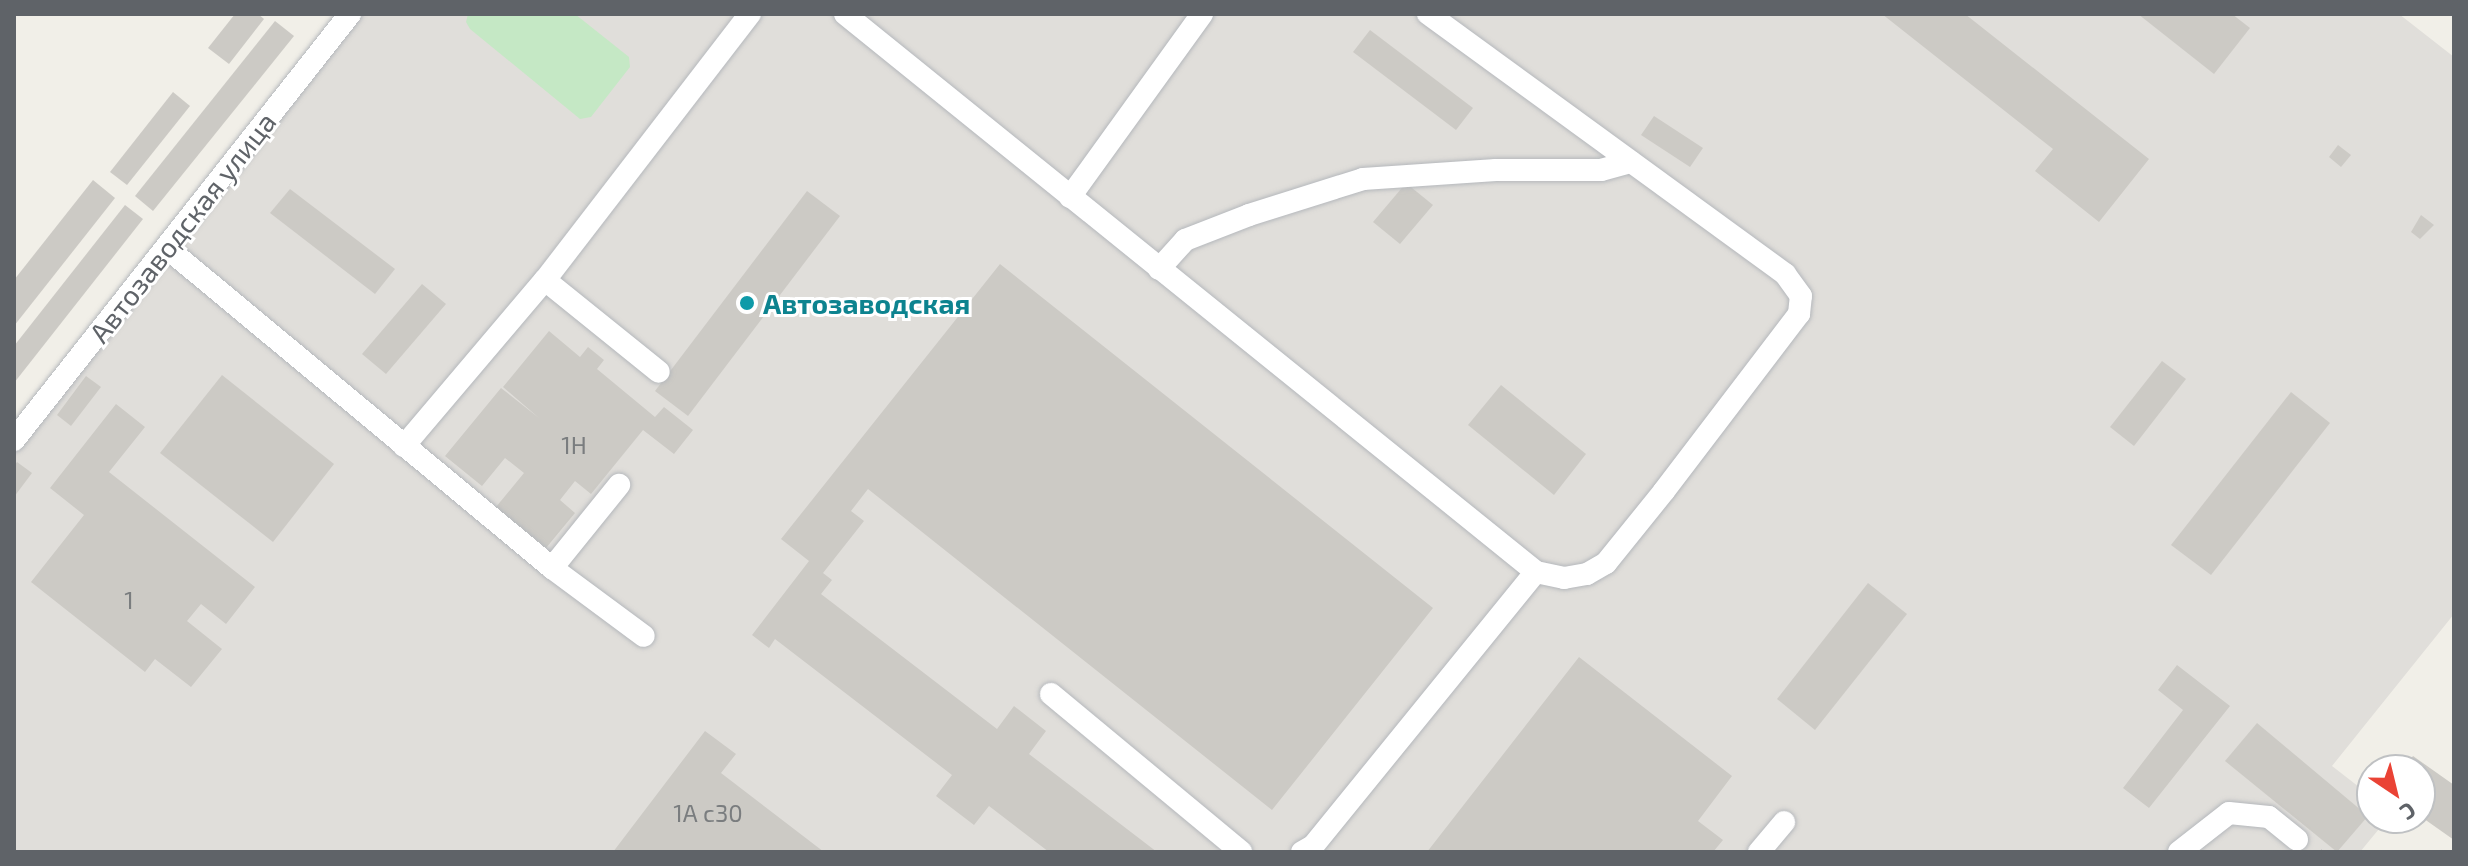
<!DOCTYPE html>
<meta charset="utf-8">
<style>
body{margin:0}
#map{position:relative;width:2468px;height:866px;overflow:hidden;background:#f1efe8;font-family:"Exo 2",sans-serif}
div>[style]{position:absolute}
.industrial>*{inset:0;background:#e0deda}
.green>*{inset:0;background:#c5e8c5}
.building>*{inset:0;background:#cccac5}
.roads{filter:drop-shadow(0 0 2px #b5b8bc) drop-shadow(0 0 2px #b5b8bc)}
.minor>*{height:22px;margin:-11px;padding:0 11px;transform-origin:11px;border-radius:11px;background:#fff}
.rail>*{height:5px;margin-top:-2.5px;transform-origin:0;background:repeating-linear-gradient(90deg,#b6b7b8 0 2px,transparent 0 12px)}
.dots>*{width:22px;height:22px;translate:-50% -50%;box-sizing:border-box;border:4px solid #fff;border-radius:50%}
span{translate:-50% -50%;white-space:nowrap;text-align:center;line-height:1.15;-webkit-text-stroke:6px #fff;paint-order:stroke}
.number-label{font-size:24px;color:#7a7d7f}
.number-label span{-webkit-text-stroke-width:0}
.street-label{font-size:28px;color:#5f6368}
.culture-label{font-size:28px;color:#0d838f;font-weight:700}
.left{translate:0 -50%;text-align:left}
.frame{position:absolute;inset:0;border:16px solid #5f6368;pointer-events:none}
.north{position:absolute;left:2356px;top:754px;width:80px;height:80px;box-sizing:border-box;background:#fff;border:2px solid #bfc1c3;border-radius:50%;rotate:145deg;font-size:22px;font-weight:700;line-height:32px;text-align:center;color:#5f6368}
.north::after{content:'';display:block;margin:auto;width:28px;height:36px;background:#ea4335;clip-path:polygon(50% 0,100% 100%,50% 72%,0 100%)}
</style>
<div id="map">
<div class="industrial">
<i style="clip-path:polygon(361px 14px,2399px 14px,2454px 57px,2454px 614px,2332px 766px,2372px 797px,2372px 818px,2388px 818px,2360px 852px,14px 852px,14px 455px)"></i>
</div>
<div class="green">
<i style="clip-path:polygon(468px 14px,575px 14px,629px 57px,630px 67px,591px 117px,580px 119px,470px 29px,466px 22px)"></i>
</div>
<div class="building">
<i style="clip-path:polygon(235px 14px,258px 14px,264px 19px,229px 64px,208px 48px)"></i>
<i style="clip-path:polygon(1882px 14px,1965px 14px,2149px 159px,2099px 222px,2035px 171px,2053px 149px)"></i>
<i style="clip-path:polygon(2138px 14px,2232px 14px,2250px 28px,2214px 74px)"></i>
<i style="clip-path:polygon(275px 21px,294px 36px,153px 211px,135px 196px)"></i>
<i style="clip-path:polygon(1370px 30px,1473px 108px,1456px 130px,1353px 52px)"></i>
<i style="clip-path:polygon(173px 92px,190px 106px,127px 185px,110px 172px)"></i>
<i style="clip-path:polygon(1654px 116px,1703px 148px,1690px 167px,1641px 135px)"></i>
<i style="clip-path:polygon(2338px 145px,2351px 155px,2341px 167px,2329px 157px)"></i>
<i style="clip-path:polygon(93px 180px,115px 198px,14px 326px,14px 280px)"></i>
<i style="clip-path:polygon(1406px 183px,1433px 205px,1400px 244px,1373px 222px)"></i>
<i style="clip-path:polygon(290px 189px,395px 269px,375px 294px,270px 213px)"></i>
<i style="clip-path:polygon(807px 191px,840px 216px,688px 416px,655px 391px)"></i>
<i style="clip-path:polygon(125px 205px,143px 219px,14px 383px,14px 346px)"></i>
<i style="clip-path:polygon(2421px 215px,2434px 225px,2420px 239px,2411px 232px)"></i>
<i style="clip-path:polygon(1000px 264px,1433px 608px,1272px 810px,868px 489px,851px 511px,864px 521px,823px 573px,832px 580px,821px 594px,997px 729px,1014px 706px,1046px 731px,1029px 754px,1157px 852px,1049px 852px,989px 806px,974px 825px,936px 796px,952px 775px,775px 639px,769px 648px,752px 635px,809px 561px,781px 539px)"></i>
<i style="clip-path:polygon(422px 284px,446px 304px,386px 374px,362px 354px)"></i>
<i style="clip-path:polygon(549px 331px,580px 357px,588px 347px,604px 360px,597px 369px,655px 417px,664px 407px,693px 430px,674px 454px,643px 430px,591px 494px,575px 481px,560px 500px,575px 513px,546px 548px,496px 507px,524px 473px,505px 458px,482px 486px,445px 456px,501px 388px,539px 418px,503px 387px)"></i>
<i style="clip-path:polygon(2162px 361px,2186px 379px,2134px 446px,2110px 427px)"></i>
<i style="clip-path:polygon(222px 375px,334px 464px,273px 542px,160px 453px)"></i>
<i style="clip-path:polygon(86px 376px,101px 387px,71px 426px,57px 415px)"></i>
<i style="clip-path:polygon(1501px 385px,1586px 454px,1554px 495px,1468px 425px)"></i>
<i style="clip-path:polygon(2291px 392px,2330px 423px,2211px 575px,2171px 545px)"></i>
<i style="clip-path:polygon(116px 404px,145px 427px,109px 472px,255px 587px,226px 624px,201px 604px,187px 621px,222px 649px,191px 687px,155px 659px,145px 672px,31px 582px,84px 515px,50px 488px)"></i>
<i style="clip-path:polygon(17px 462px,32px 473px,14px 497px,14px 466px)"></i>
<i style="clip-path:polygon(1868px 583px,1907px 614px,1815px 730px,1777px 699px)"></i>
<i style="clip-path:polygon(1579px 657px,1732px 776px,1698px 821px,1723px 840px,1713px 852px,1427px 852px)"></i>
<i style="clip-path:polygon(2177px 665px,2230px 706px,2149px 808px,2123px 788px,2183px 710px,2158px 690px)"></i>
<i style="clip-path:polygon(2257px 723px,2368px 816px,2337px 852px,2225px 761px)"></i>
<i style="clip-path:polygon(705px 731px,736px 754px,721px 773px,824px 852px,613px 852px)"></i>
<i style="clip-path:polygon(2413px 756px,2454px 785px,2454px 840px,2420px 816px,2420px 770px,2403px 770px)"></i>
</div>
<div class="roads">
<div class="minor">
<i style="left:845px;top:14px;width:888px;rotate:38.92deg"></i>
<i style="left:1536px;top:572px;width:29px;rotate:12deg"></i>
<i style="left:1564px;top:578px;width:23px;rotate:-10deg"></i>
<i style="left:1587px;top:574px;width:22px;rotate:-30deg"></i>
<i style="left:1606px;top:563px;width:92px;rotate:-51.1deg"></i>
<i style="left:1664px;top:491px;width:223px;rotate:-52.7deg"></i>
<i style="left:1799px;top:314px;width:18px;rotate:-84deg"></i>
<i style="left:1801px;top:296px;width:27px;rotate:-126deg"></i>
<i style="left:1785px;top:274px;width:442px;rotate:-143.9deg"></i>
<i style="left:1070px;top:197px;width:226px;rotate:-54.2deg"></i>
<i style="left:167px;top:248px;width:501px;rotate:39.73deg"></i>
<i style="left:552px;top:568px;width:114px;rotate:36.5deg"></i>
<i style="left:1159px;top:269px;width:39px;rotate:-48deg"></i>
<i style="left:1185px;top:240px;width:69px;rotate:-21.3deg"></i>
<i style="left:1249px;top:215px;width:120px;rotate:-17.5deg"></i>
<i style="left:1363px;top:179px;width:133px;rotate:-3.9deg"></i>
<i style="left:1496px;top:170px;width:105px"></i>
<i style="left:1601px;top:170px;width:31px;rotate:-15deg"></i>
<i style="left:545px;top:280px;width:146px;rotate:38.9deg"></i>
<i style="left:14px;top:440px;width:543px;rotate:-51.74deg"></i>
<i style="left:404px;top:446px;width:218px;rotate:-49.7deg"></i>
<i style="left:545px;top:280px;width:336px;rotate:-52.4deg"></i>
<i style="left:552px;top:568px;width:107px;rotate:-51.1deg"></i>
<i style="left:1051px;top:694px;width:247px;rotate:39.7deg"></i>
<i style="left:1302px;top:852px;width:13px;rotate:-29deg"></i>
<i style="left:1313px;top:846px;width:353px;rotate:-50.9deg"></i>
<i style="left:1759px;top:852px;width:39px;rotate:-50deg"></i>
<i style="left:2179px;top:852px;width:63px;rotate:-38deg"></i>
<i style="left:2229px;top:813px;width:40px;rotate:5.7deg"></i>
<i style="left:2269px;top:817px;width:36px;rotate:39deg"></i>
</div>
</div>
<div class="rail">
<i style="left:2322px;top:852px;width:7px;rotate:-45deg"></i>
</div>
<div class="dots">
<i style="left:747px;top:303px;background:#0f9aa8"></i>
</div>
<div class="number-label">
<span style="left:574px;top:445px">1Н</span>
<span style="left:129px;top:600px">1</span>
<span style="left:708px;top:813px">1А с30</span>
</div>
<div class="street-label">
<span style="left:182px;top:227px;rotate:-52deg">Автозаводская улица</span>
</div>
<div class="culture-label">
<span class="left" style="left:763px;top:303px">Автозаводская</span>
</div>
<div class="frame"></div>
<div class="north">С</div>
</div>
